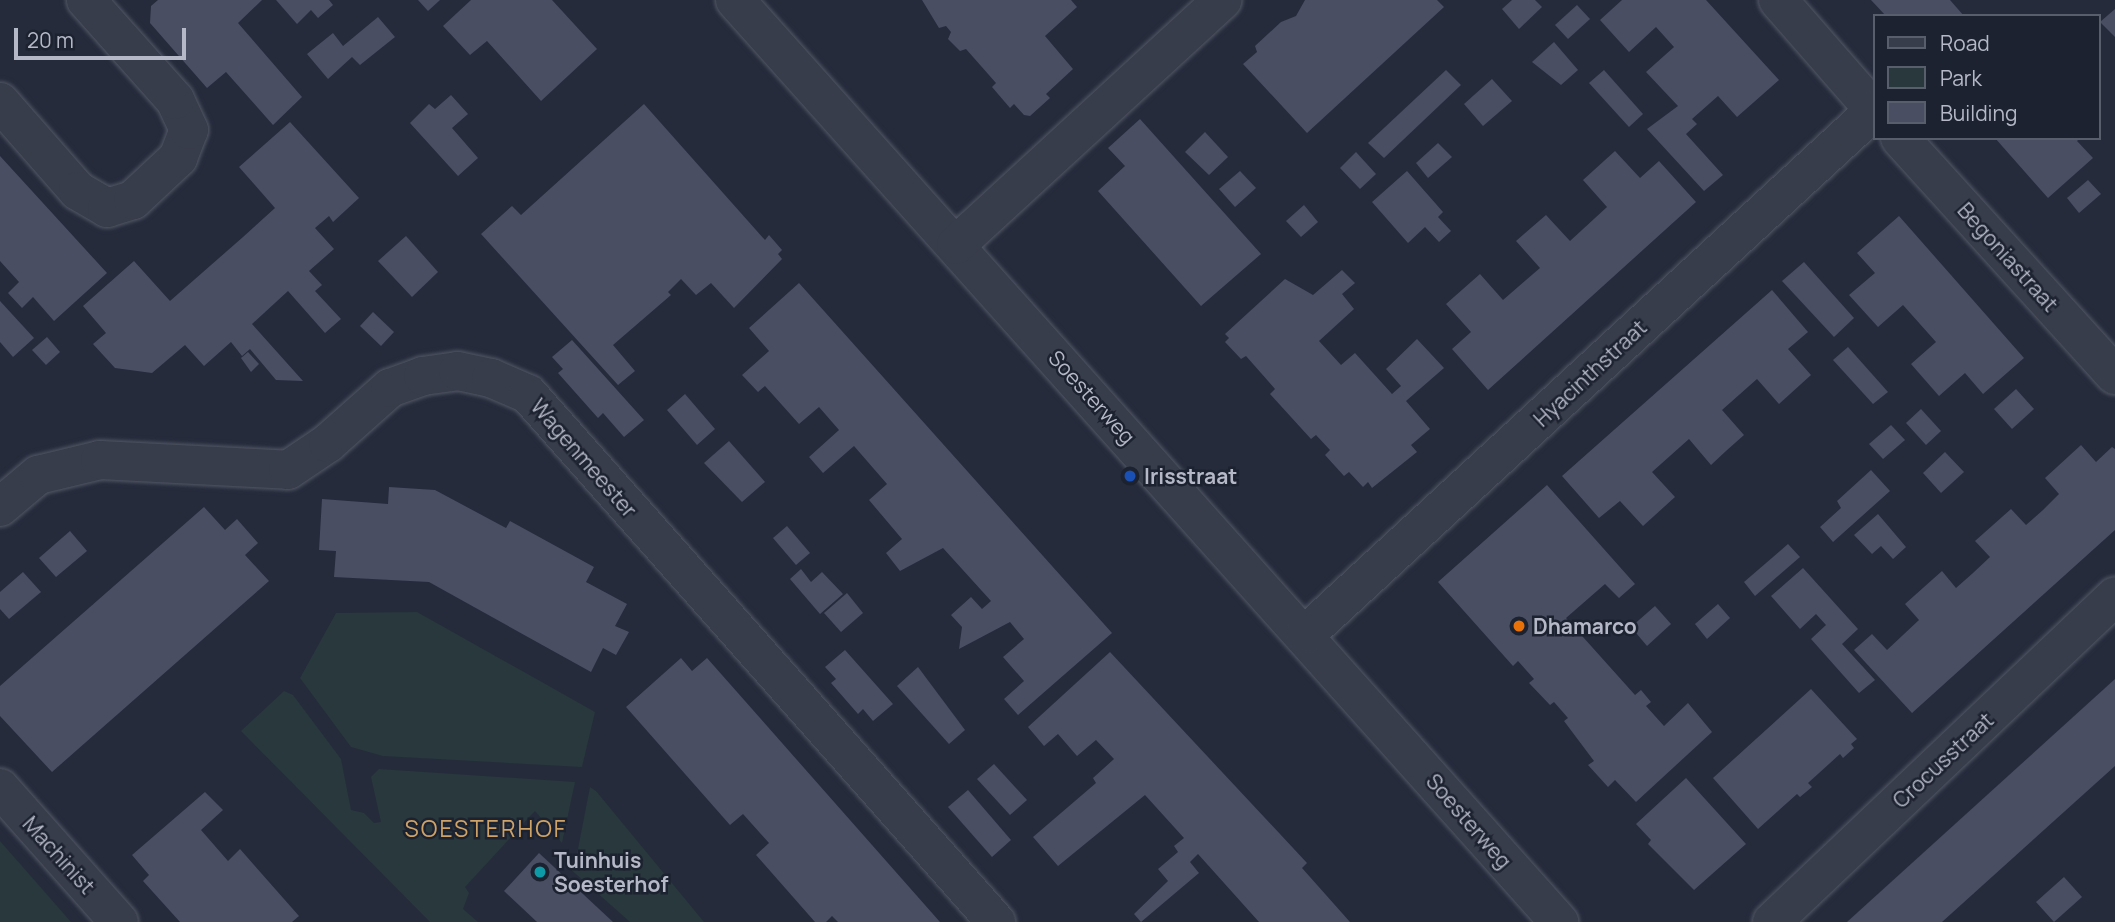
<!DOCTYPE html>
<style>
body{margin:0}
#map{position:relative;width:2115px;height:922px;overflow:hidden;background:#252b3b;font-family:Manrope,sans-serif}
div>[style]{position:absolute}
.green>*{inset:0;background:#28383d}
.building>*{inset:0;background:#494e62}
.roads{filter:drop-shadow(0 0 2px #535866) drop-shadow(0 0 2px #535866)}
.street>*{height:38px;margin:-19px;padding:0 19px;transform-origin:19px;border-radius:19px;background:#383d4b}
.dots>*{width:19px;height:19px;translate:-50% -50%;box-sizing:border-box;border:4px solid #1d2230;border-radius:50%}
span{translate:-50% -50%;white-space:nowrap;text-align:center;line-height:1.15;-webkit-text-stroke:5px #1d2230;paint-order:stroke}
.street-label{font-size:21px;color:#b4b8c7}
.poi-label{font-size:21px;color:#b4b8c7;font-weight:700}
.left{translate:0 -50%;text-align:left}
.neighbourhood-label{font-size:23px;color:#cea368;letter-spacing:2px}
.legend{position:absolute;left:1873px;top:14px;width:228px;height:126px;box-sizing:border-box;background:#1d2230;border:2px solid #595e6c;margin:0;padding:9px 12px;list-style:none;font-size:21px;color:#b4b8c7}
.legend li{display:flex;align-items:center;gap:14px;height:35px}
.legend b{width:35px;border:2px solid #595e6c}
.scale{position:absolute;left:14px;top:28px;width:172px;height:32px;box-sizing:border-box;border:4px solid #b4b8c7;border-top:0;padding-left:9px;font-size:21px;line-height:24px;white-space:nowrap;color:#b4b8c7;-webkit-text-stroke:5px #1d2230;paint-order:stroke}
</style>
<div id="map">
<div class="green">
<i style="clip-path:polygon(417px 612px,595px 712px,582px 767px,383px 756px,351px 747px,300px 678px,336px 613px)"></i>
<i style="clip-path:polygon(284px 691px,293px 695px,341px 759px,351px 810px,364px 813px,374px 823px,381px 822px,371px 777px,379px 769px,575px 782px,562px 843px,535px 811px,465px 887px,469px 893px,463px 909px,478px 922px,430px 922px,241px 731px)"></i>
<i style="clip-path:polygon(590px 787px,596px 791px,704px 922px,630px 922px,568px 867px,576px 859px)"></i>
<i style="clip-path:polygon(0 841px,71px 922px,0 922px)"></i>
</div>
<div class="building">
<i style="clip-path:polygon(158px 0,262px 0,238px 23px,302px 97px,273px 125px,226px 72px,207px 88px,150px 23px,151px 6px)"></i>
<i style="clip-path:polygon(276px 0,329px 0,333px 5px,318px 18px,311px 10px,297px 24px)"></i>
<i style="clip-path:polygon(418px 0,440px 0,428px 11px)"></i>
<i style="clip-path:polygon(471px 0,552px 0,597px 49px,541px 101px,487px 41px,470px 55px,443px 26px)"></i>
<i style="clip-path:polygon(922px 0,1071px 0,1077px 7px,1045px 36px,1073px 69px,1046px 94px,1050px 98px,1030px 116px,1024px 115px,1014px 104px,1010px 108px,992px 87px,996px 83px,966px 49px,960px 51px,948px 39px,951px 32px,946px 26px,939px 28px)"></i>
<i style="clip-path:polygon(1305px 0,1437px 0,1444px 7px,1307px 133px,1243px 64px,1257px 52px,1255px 46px,1281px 22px,1296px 16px)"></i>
<i style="clip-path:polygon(1512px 0,1535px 0,1542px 7px,1519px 29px,1502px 9px)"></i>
<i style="clip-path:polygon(1622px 0,1706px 0,1779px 80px,1737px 117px,1718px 96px,1692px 119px,1697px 124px,1686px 134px,1723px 175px,1704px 191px,1647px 129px,1678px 106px,1646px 72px,1674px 47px,1656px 27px,1629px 52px,1600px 20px)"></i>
<i style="clip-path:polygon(1871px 0,1950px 0,1964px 16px,1886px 16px)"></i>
<i style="clip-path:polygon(1577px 5px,1590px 19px,1568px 39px,1555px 25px)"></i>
<i style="clip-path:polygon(2115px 9px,2115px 37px,2100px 22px)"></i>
<i style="clip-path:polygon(378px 17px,395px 37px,360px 65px,352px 57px,328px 79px,307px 54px,333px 33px,343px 46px)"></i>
<i style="clip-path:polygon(1554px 42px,1578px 70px,1561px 85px,1532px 62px)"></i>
<i style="clip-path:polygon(1446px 70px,1461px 85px,1384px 158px,1368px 143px)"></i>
<i style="clip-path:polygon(1604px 70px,1643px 114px,1629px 127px,1589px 83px)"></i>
<i style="clip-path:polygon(1492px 79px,1512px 101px,1483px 126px,1464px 104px)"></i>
<i style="clip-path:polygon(451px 95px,468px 114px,452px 128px,478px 158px,458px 176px,410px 123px,429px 104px,435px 109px)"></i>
<i style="clip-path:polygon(644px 104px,765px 240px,769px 235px,782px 250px,778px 254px,782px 259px,734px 308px,711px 283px,696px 295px,681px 279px,668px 292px,671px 295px,613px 345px,635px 371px,618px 385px,481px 234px,512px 206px,521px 215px)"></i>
<i style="clip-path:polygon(1140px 119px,1261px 254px,1201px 306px,1098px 191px,1125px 166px,1108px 148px)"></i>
<i style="clip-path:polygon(290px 122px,359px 198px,333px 222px,329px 216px,315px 228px,334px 249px,309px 271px,322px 285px,315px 291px,341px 319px,325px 333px,288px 291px,252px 324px,303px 381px,276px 380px,250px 349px,242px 356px,231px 342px,204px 366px,185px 345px,152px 373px,115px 368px,93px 344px,106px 333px,83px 306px,134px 261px,170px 301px,243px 237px,275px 208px,239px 167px)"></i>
<i style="clip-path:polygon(1205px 132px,1228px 157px,1209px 175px,1185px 152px)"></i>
<i style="clip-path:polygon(1995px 138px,2080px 138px,2077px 141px,2093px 158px,2048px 198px)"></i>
<i style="clip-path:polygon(1438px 143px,1452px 157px,1428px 178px,1416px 163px)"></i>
<i style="clip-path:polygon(1615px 151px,1640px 178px,1659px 161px,1696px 202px,1488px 390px,1452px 349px,1471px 332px,1446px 304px,1480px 274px,1503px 300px,1540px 268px,1516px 241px,1546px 215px,1570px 241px,1607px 207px,1583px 180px)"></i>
<i style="clip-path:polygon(1356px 152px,1376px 174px,1360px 189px,1340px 168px)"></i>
<i style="clip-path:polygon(0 156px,107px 273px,54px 321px,33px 297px,22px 308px,8px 293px,19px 282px,0 261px)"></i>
<i style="clip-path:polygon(1240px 171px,1256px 188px,1235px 207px,1219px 189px)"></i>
<i style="clip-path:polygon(1407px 171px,1443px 212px,1438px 217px,1451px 231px,1439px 242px,1425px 227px,1408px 243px,1372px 202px)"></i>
<i style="clip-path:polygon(2088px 180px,2101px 194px,2079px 213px,2067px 198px)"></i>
<i style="clip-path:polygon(1304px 205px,1318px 222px,1301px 237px,1286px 221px)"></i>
<i style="clip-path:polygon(1899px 216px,2024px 358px,1983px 394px,1965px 373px,1939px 396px,1911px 364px,1936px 342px,1903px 305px,1878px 327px,1849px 295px,1875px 273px,1857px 253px)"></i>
<i style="clip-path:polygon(406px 236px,438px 272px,412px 297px,378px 261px)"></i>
<i style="clip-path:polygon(1804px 262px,1854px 318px,1834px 337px,1782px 281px)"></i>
<i style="clip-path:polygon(1342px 270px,1355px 283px,1342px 294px,1354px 309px,1319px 341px,1341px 365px,1355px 353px,1392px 394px,1401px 386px,1386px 369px,1417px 339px,1444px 368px,1406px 401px,1430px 429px,1411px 445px,1417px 452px,1372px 488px,1368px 482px,1363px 487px,1349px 472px,1344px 476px,1325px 455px,1330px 450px,1316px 435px,1311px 439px,1270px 394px,1275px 389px,1246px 356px,1241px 359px,1225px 342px,1229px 338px,1225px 334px,1285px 279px,1313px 295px)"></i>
<i style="clip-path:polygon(799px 283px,1112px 633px,1018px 715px,1004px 699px,1024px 681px,1003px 657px,1024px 639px,1010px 622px,959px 649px,962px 627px,951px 615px,971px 597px,982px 609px,991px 601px,943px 548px,900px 571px,886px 553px,902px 539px,869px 500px,887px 484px,854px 446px,823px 473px,809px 457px,839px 430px,819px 407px,799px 424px,765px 386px,758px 392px,742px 375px,769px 351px,749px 328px)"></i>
<i style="clip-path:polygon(1772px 290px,1808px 332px,1788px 349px,1811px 375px,1779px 404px,1757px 379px,1722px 410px,1744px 435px,1726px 451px,1711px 465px,1689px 439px,1652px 472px,1675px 497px,1643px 526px,1620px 501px,1599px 518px,1562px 476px)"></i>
<i style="clip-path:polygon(0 301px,34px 338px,13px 357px,0 342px)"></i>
<i style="clip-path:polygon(373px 312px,394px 332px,381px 346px,360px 326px)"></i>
<i style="clip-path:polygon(47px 337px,60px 352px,46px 365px,32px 350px)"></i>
<i style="clip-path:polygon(572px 340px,644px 420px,624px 437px,603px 413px,598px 418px,558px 373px,563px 369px,552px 357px)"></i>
<i style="clip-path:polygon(1848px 347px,1888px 392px,1873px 404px,1833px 360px)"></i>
<i style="clip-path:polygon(248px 352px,259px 364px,251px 372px,241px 358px)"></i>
<i style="clip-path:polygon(2016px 389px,2034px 409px,2012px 429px,1994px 409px)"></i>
<i style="clip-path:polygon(685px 394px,715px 429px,697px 445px,667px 410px)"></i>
<i style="clip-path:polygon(1921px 409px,1941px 431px,1926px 445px,1906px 423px)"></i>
<i style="clip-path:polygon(1891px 425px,1905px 440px,1883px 459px,1869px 444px)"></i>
<i style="clip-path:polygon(729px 441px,765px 482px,742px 502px,704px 463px)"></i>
<i style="clip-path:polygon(2081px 445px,2096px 462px,2112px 447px,2115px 449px,2115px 530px,1912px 713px,1854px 650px,1872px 634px,1887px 650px,1919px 620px,1905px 604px,1942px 571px,1956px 588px,1973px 573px,1990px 557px,1975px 541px,2011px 509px,2026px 525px,2043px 510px,2059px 494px,2045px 478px)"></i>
<i style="clip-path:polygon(1945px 452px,1964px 472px,1941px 493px,1923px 473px)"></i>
<i style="clip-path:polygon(1871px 470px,1890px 491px,1833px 542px,1820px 527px,1841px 508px,1837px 501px)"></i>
<i style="clip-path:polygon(1547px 485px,1635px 584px,1619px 598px,1605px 584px,1566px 618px,1635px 695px,1641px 690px,1651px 702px,1646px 706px,1664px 726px,1688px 703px,1712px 732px,1636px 802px,1615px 780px,1608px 787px,1588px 765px,1594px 761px,1564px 721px,1568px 718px,1554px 702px,1550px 705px,1529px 683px,1534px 679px,1518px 661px,1513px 666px,1438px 582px)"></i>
<i style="clip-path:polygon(389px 487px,435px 490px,506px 528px,510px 521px,594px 567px,586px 582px,627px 604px,615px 626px,629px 632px,616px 655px,603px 648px,591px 672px,429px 582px,334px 577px,336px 551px,319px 550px,322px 499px,388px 504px)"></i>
<i style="clip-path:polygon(204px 507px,225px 530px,237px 519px,258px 543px,245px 555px,269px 581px,52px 772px,0 716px,0 686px)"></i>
<i style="clip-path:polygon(1878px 514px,1906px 547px,1893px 559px,1881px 546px,1872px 554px,1854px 535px)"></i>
<i style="clip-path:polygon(787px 526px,810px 553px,796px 565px,773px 538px)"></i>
<i style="clip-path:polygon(70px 531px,87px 551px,56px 577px,39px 558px)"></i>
<i style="clip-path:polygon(1788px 544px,1800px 557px,1755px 596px,1744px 582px)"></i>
<i style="clip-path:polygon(1803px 568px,1858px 629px,1842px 644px,1875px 680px,1859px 693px,1811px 639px,1826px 625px,1816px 614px,1800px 629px,1771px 596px)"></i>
<i style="clip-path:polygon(801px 569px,811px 582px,822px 572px,843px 594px,820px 614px,790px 579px)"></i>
<i style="clip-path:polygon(23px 572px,41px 592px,9px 619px,0 609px,0 592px)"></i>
<i style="clip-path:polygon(847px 593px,863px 613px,841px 632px,824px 613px)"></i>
<i style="clip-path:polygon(1718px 604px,1730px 618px,1707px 639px,1695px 624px)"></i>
<i style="clip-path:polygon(1655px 606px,1671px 624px,1647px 646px,1631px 627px)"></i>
<i style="clip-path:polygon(845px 650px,893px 704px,873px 721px,863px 709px,858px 714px,831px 683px,836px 679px,825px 667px)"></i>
<i style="clip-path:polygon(1110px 652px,1307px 863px,1302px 868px,1350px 922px,1259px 922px,1198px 854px,1190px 862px,1199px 873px,1141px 922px,1134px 914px,1168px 881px,1158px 869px,1178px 852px,1174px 846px,1184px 838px,1145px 795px,1058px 866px,1033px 837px,1096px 783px,1093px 778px,1114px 759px,1096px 740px,1077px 756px,1058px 734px,1044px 746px,1028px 727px)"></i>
<i style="clip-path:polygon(681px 658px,692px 671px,707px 658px,940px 922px,838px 922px,832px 916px,826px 922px,815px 922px,756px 855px,769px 843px,743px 814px,730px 825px,626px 707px)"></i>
<i style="clip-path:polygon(918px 667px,965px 730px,949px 744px,897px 686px)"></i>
<i style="clip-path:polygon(2115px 679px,2115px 766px,1942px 922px,1847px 922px)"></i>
<i style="clip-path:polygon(1811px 689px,1857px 739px,1851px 744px,1854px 748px,1843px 758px,1840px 754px,1808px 783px,1812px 787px,1800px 797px,1797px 794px,1758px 829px,1713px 778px)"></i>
<i style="clip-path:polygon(994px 764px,1027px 800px,1010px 815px,977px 779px)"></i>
<i style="clip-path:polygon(1686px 778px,1746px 844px,1694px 890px,1648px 844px,1651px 840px,1636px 824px)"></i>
<i style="clip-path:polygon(968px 790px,1011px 840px,992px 857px,948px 807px)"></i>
<i style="clip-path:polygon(205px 792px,223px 810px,201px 830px,228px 861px,240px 849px,299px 916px,292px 922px,180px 922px,143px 881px,149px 875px,132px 855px)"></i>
<i style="clip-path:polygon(539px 853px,613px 922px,537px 922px,504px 891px)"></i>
<i style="clip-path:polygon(2064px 877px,2082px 897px,2054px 922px,2036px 902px)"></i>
</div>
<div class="roads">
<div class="street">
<i style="left:735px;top:0;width:1237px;rotate:48.21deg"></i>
<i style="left:1778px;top:0;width:147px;rotate:48.9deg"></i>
<i style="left:0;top:102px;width:118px;rotate:48.8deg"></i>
<i style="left:78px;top:191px;width:34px;rotate:30deg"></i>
<i style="left:107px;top:208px;width:27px;rotate:-17deg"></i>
<i style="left:133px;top:200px;width:62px;rotate:-43deg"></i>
<i style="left:178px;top:158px;width:30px;rotate:-69deg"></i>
<i style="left:189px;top:130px;width:33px;rotate:-115deg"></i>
<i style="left:175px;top:100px;width:134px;rotate:-131.7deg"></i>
<i style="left:1900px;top:138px;width:320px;rotate:47.8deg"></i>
<i style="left:956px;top:245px;width:362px;rotate:-42.6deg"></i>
<i style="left:0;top:507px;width:50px;rotate:-40.1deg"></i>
<i style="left:38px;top:475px;width:64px;rotate:-13.6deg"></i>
<i style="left:100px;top:460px;width:188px;rotate:3deg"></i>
<i style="left:288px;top:470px;width:48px;rotate:-34deg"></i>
<i style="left:328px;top:443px;width:83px;rotate:-41.6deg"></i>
<i style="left:390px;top:388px;width:35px;rotate:-20deg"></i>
<i style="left:423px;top:376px;width:35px;rotate:-8deg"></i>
<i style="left:458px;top:371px;width:34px;rotate:12deg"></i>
<i style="left:491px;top:378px;width:40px;rotate:23.4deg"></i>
<i style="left:528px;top:394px;width:706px;rotate:48.45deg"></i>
<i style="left:1305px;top:635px;width:775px;rotate:-42.65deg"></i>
<i style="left:0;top:788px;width:179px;rotate:48.4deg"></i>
<i style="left:1772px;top:922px;width:473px;rotate:-43.5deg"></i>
</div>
</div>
<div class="dots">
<i style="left:1130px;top:476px;background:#1a4fb4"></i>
<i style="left:1519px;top:626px;background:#e8710a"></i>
<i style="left:540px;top:872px;background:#0f9aa8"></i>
</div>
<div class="street-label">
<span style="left:2008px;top:257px;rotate:48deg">Begoniastraat</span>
<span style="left:1590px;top:373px;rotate:-43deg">Hyacinthstraat</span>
<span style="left:1092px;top:397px;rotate:48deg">Soesterweg</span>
<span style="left:584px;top:458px;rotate:49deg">Wagenmeester</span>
<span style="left:1943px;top:760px;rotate:-43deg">Crocusstraat</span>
<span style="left:1469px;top:821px;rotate:49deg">Soesterweg</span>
<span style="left:59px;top:855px;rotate:48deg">Machinist</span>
</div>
<div class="poi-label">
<span class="left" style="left:1144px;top:476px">Irisstraat</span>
<span class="left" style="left:1533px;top:626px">Dhamarco</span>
<span class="left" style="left:554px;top:872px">Tuinhuis<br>Soesterhof</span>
</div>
<div class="neighbourhood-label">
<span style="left:486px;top:828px">SOESTERHOF</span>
</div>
<ul class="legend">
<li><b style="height:9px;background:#383d4b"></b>Road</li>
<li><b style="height:19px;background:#28383d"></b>Park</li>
<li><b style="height:19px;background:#494e62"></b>Building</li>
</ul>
<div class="scale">20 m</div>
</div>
